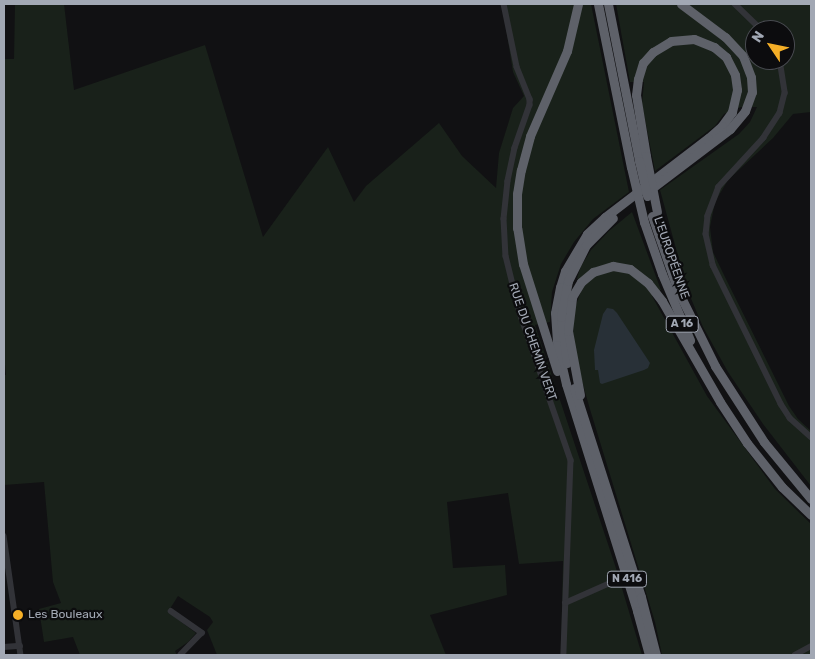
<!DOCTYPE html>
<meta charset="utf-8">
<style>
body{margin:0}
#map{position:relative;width:815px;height:659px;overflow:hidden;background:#111113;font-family:Rubik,sans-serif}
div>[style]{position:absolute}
.green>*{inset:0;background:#19211a}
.water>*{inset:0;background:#283037}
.minor>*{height:5.5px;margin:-2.75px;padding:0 2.75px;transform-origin:2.75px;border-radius:2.75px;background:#323338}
.highway>*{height:9px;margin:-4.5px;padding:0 4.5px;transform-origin:4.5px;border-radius:4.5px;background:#5e6169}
.highway-bridge>*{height:9px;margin:-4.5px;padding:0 4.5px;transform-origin:4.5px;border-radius:4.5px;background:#5e6169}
.dots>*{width:14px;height:14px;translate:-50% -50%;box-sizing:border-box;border:2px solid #0c0c0e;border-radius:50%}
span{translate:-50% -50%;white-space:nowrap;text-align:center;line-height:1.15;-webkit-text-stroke:4.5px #0c0c0e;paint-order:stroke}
.shield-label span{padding:1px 4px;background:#0c0c0e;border:1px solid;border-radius:4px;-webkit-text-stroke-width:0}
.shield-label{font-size:11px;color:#a2a8b4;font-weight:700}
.street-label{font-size:12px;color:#a2a8b4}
.poi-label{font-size:12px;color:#a2a8b4}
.left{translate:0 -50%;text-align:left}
.frame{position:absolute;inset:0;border:5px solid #a2a8b4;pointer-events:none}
.north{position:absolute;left:745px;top:20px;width:50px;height:50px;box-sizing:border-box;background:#0c0c0e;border:1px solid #484a50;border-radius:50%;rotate:304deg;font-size:14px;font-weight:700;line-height:20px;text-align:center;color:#a2a8b4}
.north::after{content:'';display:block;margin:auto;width:18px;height:22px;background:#f5af27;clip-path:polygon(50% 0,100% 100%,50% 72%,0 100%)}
</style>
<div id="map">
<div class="green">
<i style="clip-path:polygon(15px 4px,64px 4px,74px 90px,205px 45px,263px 237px,328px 147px,354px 202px,366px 186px,439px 123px,462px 156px,496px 188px,499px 153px,513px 108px,524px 96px,513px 72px,502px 4px,591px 4px,629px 192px,593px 219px,574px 242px,561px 264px,552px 292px,550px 322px,535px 325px,615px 565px,642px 655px,561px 655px,563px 561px,519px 564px,508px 493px,447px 502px,453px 568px,505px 565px,507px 595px,430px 615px,446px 655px,217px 655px,207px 630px,213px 622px,210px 617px,178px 596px,168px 612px,196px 633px,188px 642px,175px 651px,177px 655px,80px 655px,73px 637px,44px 642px,39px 609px,61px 603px,53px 582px,44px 482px,4px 485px,4px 375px,6px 375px,4px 355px,4px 59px,14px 59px)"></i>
<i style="clip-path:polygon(evenodd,616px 4px,811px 4px,811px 112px,793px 114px,773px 138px,728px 180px,715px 202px,710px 227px,713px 252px,724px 275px,789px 406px,798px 419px,811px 431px,811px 486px,763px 424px,728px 372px,703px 327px,687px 289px,660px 190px,739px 134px,750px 122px,757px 107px,741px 107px,724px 114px,715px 126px,655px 171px,642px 104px,644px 82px,630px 82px,616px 4px,755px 30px,785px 30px,785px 60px,755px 60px,755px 30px)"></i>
<i style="clip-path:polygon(632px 212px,661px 290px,652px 296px,707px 396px,775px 489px,811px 524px,811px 655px,662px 655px,655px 622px,589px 406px,577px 363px,573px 333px,574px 310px,582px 289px,577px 278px,581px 266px,591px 250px,609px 231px)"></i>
</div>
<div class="water">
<i style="clip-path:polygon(607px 308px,613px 309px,617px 313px,650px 363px,648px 368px,644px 370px,602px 384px,600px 383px,598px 370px,595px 370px,594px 350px,603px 314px)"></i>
</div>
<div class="minor">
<i style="left:504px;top:4px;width:64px;rotate:78.3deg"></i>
<i style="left:517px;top:67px;width:35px;rotate:68deg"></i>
<i style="left:530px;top:99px;width:6px;rotate:90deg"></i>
<i style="left:530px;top:105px;width:46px;rotate:109.2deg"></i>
<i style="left:515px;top:148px;width:34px;rotate:102deg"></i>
<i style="left:508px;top:181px;width:38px;rotate:96deg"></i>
<i style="left:504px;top:219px;width:37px;rotate:87deg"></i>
<i style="left:506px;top:256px;width:59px;rotate:76.2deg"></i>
<i style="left:520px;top:313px;width:156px;rotate:70.9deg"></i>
<i style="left:571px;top:460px;width:195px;rotate:92.1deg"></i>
<i style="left:735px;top:4px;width:37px;rotate:44deg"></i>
<i style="left:780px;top:60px;width:33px;rotate:81deg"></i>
<i style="left:785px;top:93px;width:21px;rotate:104deg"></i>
<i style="left:780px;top:113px;width:30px;rotate:123deg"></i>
<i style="left:764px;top:138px;width:67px;rotate:132.6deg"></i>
<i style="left:719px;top:187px;width:31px;rotate:111deg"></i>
<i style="left:708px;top:216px;width:18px;rotate:96deg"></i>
<i style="left:706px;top:234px;width:32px;rotate:77deg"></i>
<i style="left:713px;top:265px;width:155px;rotate:63.9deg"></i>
<i style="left:781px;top:404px;width:17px;rotate:57deg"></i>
<i style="left:790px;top:418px;width:28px;rotate:42deg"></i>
<i style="left:4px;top:536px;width:120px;rotate:81.9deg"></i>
<i style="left:565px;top:603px;width:67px;rotate:-23.9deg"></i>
<i style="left:171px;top:611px;width:38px;rotate:35deg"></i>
<i style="left:202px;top:633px;width:30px;rotate:134deg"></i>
<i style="left:4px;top:647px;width:16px;rotate:-4deg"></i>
<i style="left:795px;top:655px;width:18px;rotate:-29deg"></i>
</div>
<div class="highway">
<i style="left:598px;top:4px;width:166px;rotate:78.6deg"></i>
<i style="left:608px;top:4px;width:160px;rotate:78.8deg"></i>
<i style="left:646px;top:156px;width:62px;rotate:-99.3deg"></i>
<i style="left:636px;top:95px;width:16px;rotate:-83deg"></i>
<i style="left:638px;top:79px;width:17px;rotate:-73deg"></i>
<i style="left:643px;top:63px;width:15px;rotate:-48deg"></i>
<i style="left:653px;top:52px;width:21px;rotate:-31deg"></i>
<i style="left:671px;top:41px;width:23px;rotate:-5deg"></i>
<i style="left:694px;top:39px;width:22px;rotate:22deg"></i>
<i style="left:714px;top:47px;width:16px;rotate:40deg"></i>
<i style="left:726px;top:57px;width:20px;rotate:63deg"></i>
<i style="left:735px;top:75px;width:15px;rotate:82deg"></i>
<i style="left:737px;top:90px;width:23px;rotate:103deg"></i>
<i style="left:732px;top:112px;width:17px;rotate:126deg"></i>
<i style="left:722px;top:126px;width:18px;rotate:139deg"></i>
<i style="left:708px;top:138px;width:130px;rotate:142.5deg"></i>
<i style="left:605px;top:217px;width:25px;rotate:137deg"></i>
<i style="left:587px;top:234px;width:43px;rotate:120.7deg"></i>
<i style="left:565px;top:271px;width:17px;rotate:107deg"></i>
<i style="left:560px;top:287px;width:26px;rotate:101deg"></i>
<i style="left:555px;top:313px;width:32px;rotate:86deg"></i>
<i style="left:557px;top:345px;width:40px;rotate:77deg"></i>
<i style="left:566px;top:384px;width:238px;rotate:72.6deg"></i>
<i style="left:637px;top:611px;width:46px;rotate:74.7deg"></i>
<i style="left:647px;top:192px;width:104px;rotate:-37.2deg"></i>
<i style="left:730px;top:129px;width:23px;rotate:-50deg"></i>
<i style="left:745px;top:111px;width:20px;rotate:-70deg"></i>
<i style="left:752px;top:92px;width:15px;rotate:-94deg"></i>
<i style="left:751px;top:77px;width:22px;rotate:-111deg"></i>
<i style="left:743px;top:56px;width:26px;rotate:-133deg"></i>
<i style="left:725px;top:37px;width:55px;rotate:-143.1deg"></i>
<i style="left:652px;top:216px;width:79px;rotate:70.9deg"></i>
<i style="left:678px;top:291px;width:84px;rotate:63.7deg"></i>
<i style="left:715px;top:366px;width:90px;rotate:57.2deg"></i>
<i style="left:764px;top:442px;width:74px;rotate:50.5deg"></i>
<i style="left:644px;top:222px;width:55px;rotate:70.9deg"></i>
<i style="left:662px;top:274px;width:72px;rotate:67deg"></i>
<i style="left:567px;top:363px;width:46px;rotate:-97.4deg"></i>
<i style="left:561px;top:317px;width:37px;rotate:-79deg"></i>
<i style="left:568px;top:281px;width:40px;rotate:-63.4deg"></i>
<i style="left:586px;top:245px;width:38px;rotate:-45deg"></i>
<i style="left:557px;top:371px;width:112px;rotate:-107.6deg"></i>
<i style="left:523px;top:264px;width:36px;rotate:-99deg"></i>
<i style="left:517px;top:228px;width:34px;rotate:-90deg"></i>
<i style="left:517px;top:194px;width:24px;rotate:-81deg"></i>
<i style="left:521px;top:170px;width:35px;rotate:-75deg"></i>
<i style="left:530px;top:136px;width:93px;rotate:-66.5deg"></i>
<i style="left:567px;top:51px;width:48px;rotate:-76.8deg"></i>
<i style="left:574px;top:388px;width:219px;rotate:72.2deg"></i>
<i style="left:641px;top:597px;width:60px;rotate:75.5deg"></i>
<i style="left:580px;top:395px;width:65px;rotate:-100.6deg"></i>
<i style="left:568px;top:331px;width:34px;rotate:-83deg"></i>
<i style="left:572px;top:297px;width:17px;rotate:-59deg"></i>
<i style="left:581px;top:282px;width:16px;rotate:-40deg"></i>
<i style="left:593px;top:272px;width:21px;rotate:-17deg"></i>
<i style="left:613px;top:266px;width:17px;rotate:10deg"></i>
<i style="left:630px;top:269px;width:23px;rotate:38deg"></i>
<i style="left:648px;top:283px;width:23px;rotate:52deg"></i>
<i style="left:662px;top:301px;width:116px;rotate:60.1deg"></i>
<i style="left:720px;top:402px;width:49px;rotate:56.6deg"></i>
<i style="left:747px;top:443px;width:56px;rotate:51.5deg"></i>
<i style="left:782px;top:487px;width:40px;rotate:44deg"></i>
</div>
<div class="highway-bridge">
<i style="left:646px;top:156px;width:57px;rotate:78.9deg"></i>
<i style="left:639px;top:161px;width:36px;rotate:77deg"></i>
<i style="left:631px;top:167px;width:57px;rotate:76.7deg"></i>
</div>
<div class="dots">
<i style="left:18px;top:615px;background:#f5af27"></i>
</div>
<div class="shield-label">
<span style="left:682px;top:324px">A 16</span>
<span style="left:627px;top:579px">N 416</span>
</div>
<div class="street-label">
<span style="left:671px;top:258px;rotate:71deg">L'EUROPÉENNE</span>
<span style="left:532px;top:342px;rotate:71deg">RUE DU CHEMIN VERT</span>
</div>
<div class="poi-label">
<span class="left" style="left:28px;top:615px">Les Bouleaux</span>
</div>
<div class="frame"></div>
<div class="north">N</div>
</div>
